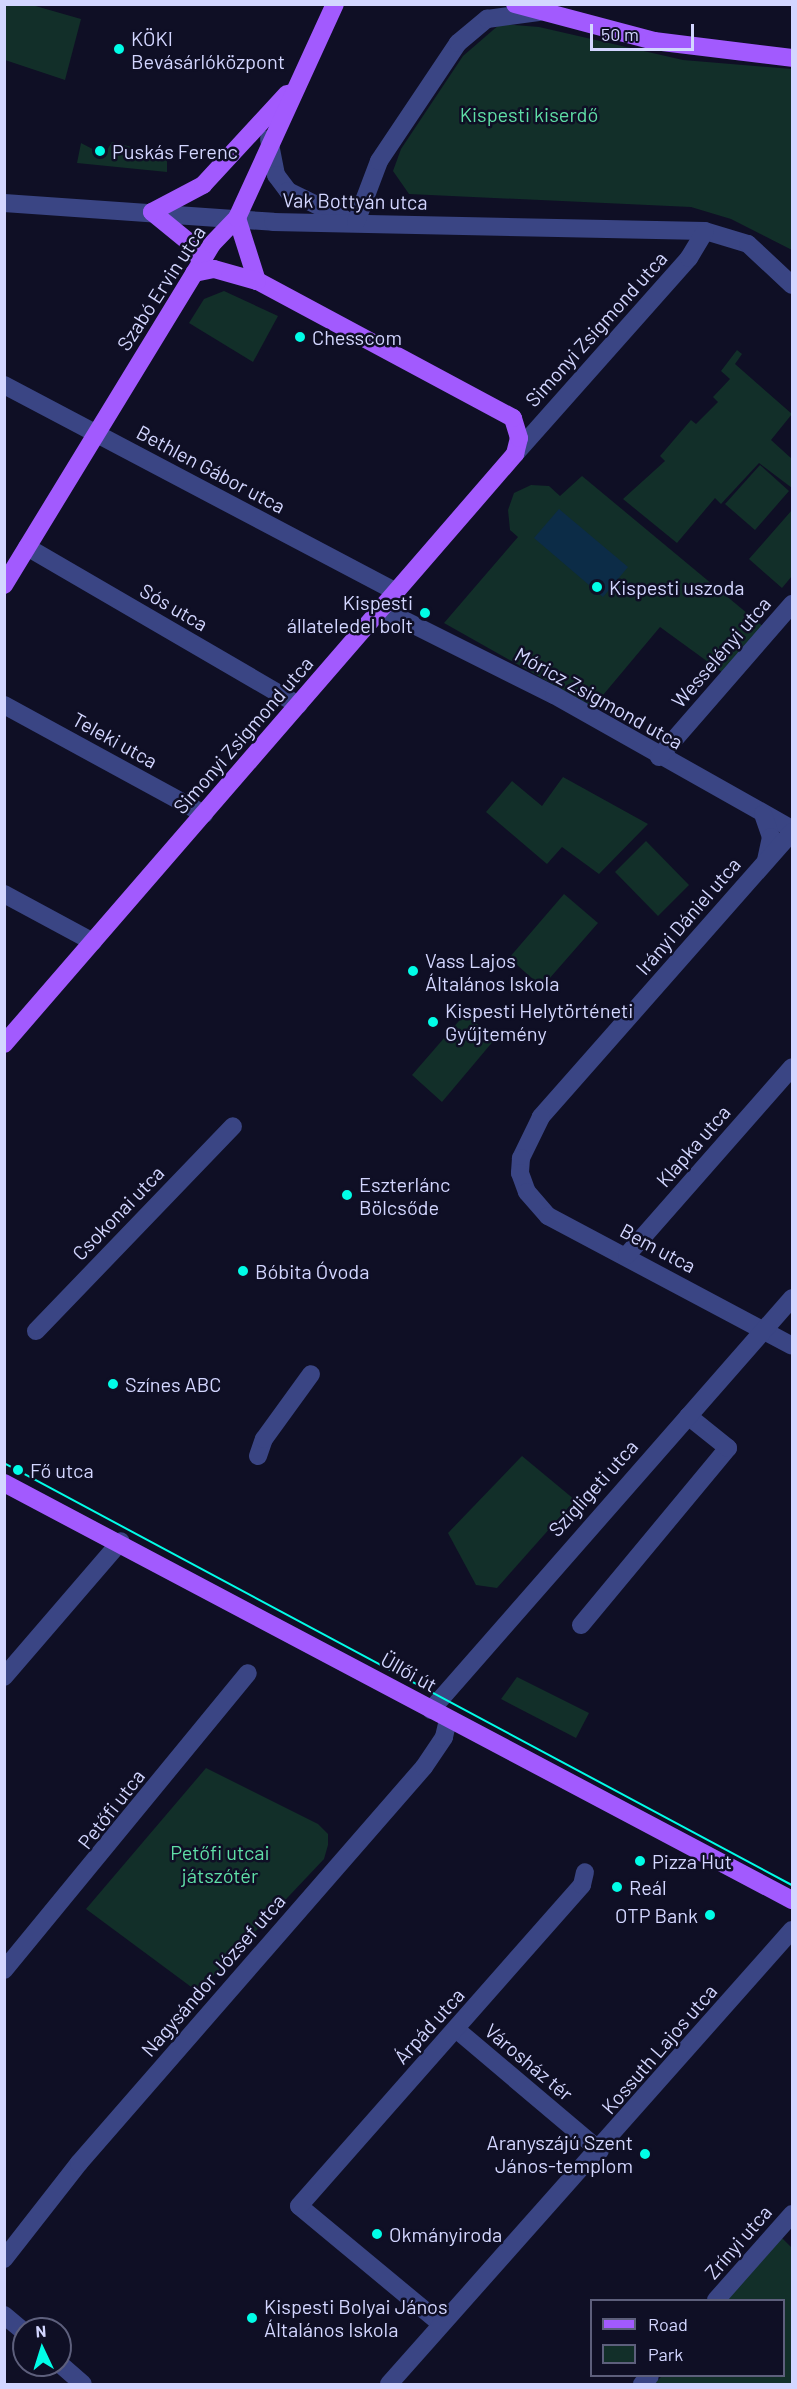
<!DOCTYPE html>
<meta charset="utf-8">
<style>
body{margin:0}
#map{position:relative;width:797px;height:2389px;overflow:hidden;background:#0f0f25;font-family:Barlow,sans-serif}
div>[style]{position:absolute}
.green>*{inset:0;background:#122f29}
.water>*{inset:0;background:#0c2c47}
.minor>*{height:18px;margin:-9px;padding:0 9px;transform-origin:9px;border-radius:9px;background:#3a4584}
.major>*{height:18px;margin:-9px;padding:0 9px;transform-origin:9px;border-radius:9px;background:#a25afe}
.tram>*{height:1.5px;margin:-0.75px;padding:0 0.75px;transform-origin:0.75px;border-radius:0.75px;background:#01fde7}
.dots>*{width:16px;height:16px;translate:-50% -50%;box-sizing:border-box;border:3px solid #0f0f25;border-radius:50%}
span{translate:-50% -50%;white-space:nowrap;text-align:center;line-height:1.15;-webkit-text-stroke:5px #0f0f25;paint-order:stroke}
.poi-label{font-size:20px;color:#d3d6ff}
.left{translate:0 -50%;text-align:left}
.right{translate:-100% -50%;text-align:right}
.park-label{font-size:20px;color:#5fdfa7}
.street-label{font-size:20px;color:#d3d6ff}
.frame{position:absolute;inset:0;border:6px solid #d3d6ff;pointer-events:none}
.legend{position:absolute;left:590px;top:2299px;width:195px;height:78px;box-sizing:border-box;background:#0f0f25;border:2px solid #5d5f7c;margin:0;padding:8px 10px;list-style:none;font-size:18px;color:#d3d6ff}
.legend li{display:flex;align-items:center;gap:12px;height:30px}
.legend b{width:30px;border:2px solid #5d5f7c}
.north{position:absolute;left:12px;top:2317px;width:60px;height:60px;box-sizing:border-box;background:#0f0f25;border:2px solid #5d5f7c;border-radius:50%;rotate:356deg;font-size:16px;font-weight:700;line-height:24px;text-align:center;color:#d3d6ff}
.north::after{content:'';display:block;margin:auto;width:21px;height:27px;background:#01fde7;clip-path:polygon(50% 0,100% 100%,50% 72%,0 100%)}
.scale{position:absolute;left:590px;top:24px;width:104px;height:27px;box-sizing:border-box;border:3px solid #d3d6ff;border-top:0;padding-left:8px;font-size:18px;line-height:21px;white-space:nowrap;color:#d3d6ff;-webkit-text-stroke:4px #0f0f25;paint-order:stroke}
</style>
<div id="map">
<div class="green">
<i style="clip-path:polygon(5px 4px,32px 5px,81px 19px,65px 80px,5px 60px)"></i>
<i style="clip-path:polygon(500px 24px,539px 27px,683px 60px,792px 69px,792px 250px,731px 219px,691px 207px,409px 194px,393px 171px,401px 149px,463px 56px)"></i>
<i style="clip-path:polygon(112px 142px,167px 156px,167px 172px,77px 163px,81px 143px,104px 155px)"></i>
<i style="clip-path:polygon(224px 291px,278px 316px,253px 362px,189px 323px,204px 299px)"></i>
<i style="clip-path:polygon(737px 350px,742px 354px,735px 364px,792px 414px,771px 440px,792px 459px,792px 488px,759px 463px,721px 504px,715px 498px,677px 543px,623px 499px,665px 461px,660px 456px,691px 420px,696px 424px,718px 402px,713px 397px,730px 379px,721px 371px)"></i>
<i style="clip-path:polygon(760px 465px,789px 491px,755px 530px,725px 504px)"></i>
<i style="clip-path:polygon(582px 476px,765px 628px,726px 675px,660px 627px,593px 707px,444px 623px,518px 537px,510px 530px,508px 510px,514px 493px,531px 485px,549px 486px,560px 496px)"></i>
<i style="clip-path:polygon(792px 510px,792px 576px,782px 588px,749px 559px)"></i>
<i style="clip-path:polygon(563px 777px,648px 824px,599px 874px,562px 847px,547px 864px,486px 812px,512px 781px,542px 806px)"></i>
<i style="clip-path:polygon(646px 841px,689px 885px,658px 916px,615px 872px)"></i>
<i style="clip-path:polygon(564px 894px,598px 923px,542px 987px,509px 958px)"></i>
<i style="clip-path:polygon(465px 1014px,495px 1039px,442px 1102px,412px 1075px)"></i>
<i style="clip-path:polygon(522px 1456px,575px 1500px,497px 1588px,476px 1585px,448px 1533px)"></i>
<i style="clip-path:polygon(517px 1677px,589px 1713px,576px 1738px,501px 1699px)"></i>
<i style="clip-path:polygon(206px 1768px,318px 1824px,328px 1834px,328px 1845px,324px 1859px,198px 1992px,86px 1909px)"></i>
<i style="clip-path:polygon(782px 2238px,792px 2248px,792px 2384px,654px 2384px,662px 2376px,784px 2376px,784px 2300px,727px 2300px)"></i>
</div>
<div class="water">
<i style="clip-path:polygon(559px 509px,628px 567px,603px 597px,534px 538px)"></i>
</div>
<div class="minor">
<i style="left:269px;top:139px;width:37px;rotate:79deg"></i>
<i style="left:276px;top:175px;width:20px;rotate:53deg"></i>
<i style="left:288px;top:191px;width:61px;rotate:26.1deg"></i>
<i style="left:4px;top:203px;width:270px;rotate:4deg"></i>
<i style="left:273px;top:222px;width:432px;rotate:1.2deg"></i>
<i style="left:705px;top:231px;width:45px;rotate:16.8deg"></i>
<i style="left:748px;top:244px;width:60px;rotate:43deg"></i>
<i style="left:356px;top:222px;width:65px;rotate:-69.3deg"></i>
<i style="left:379px;top:161px;width:142px;rotate:-56.2deg"></i>
<i style="left:458px;top:43px;width:38px;rotate:-40deg"></i>
<i style="left:487px;top:19px;width:52px;rotate:-7.7deg"></i>
<i style="left:4px;top:385px;width:443px;rotate:27.8deg"></i>
<i style="left:515px;top:454px;width:262px;rotate:-48.4deg"></i>
<i style="left:689px;top:258px;width:31px;rotate:-59deg"></i>
<i style="left:27px;top:547px;width:314px;rotate:30.2deg"></i>
<i style="left:382px;top:609px;width:192px;rotate:26.6deg"></i>
<i style="left:554px;top:695px;width:273px;rotate:29.4deg"></i>
<i style="left:4px;top:705px;width:228px;rotate:28.6deg"></i>
<i style="left:659px;top:757px;width:203px;rotate:-49deg"></i>
<i style="left:763px;top:814px;width:24px;rotate:71deg"></i>
<i style="left:771px;top:837px;width:24px;rotate:102deg"></i>
<i style="left:792px;top:832px;width:380px;rotate:131.4deg"></i>
<i style="left:541px;top:1117px;width:46px;rotate:116deg"></i>
<i style="left:521px;top:1158px;width:15px;rotate:94deg"></i>
<i style="left:520px;top:1173px;width:20px;rotate:70deg"></i>
<i style="left:527px;top:1192px;width:32px;rotate:49deg"></i>
<i style="left:548px;top:1216px;width:276px;rotate:28deg"></i>
<i style="left:4px;top:894px;width:101px;rotate:28.3deg"></i>
<i style="left:627px;top:1255px;width:250px;rotate:-48.7deg"></i>
<i style="left:36px;top:1331px;width:284px;rotate:-46.1deg"></i>
<i style="left:258px;top:1456px;width:18px;rotate:-71deg"></i>
<i style="left:264px;top:1439px;width:80px;rotate:-54.1deg"></i>
<i style="left:581px;top:1625px;width:230px;rotate:-50.3deg"></i>
<i style="left:728px;top:1448px;width:51px;rotate:-141.3deg"></i>
<i style="left:4px;top:1677px;width:179px;rotate:-49.3deg"></i>
<i style="left:431px;top:1710px;width:548px;rotate:-48.77deg"></i>
<i style="left:4px;top:1970px;width:384px;rotate:-50.6deg"></i>
<i style="left:457px;top:2030px;width:187px;rotate:40.2deg"></i>
<i style="left:4px;top:2259px;width:122px;rotate:-52deg"></i>
<i style="left:79px;top:2163px;width:525px;rotate:-48.94deg"></i>
<i style="left:424px;top:1767px;width:36px;rotate:-56deg"></i>
<i style="left:444px;top:1737px;width:18px;rotate:-77deg"></i>
<i style="left:716px;top:2300px;width:115px;rotate:-48.5deg"></i>
<i style="left:4px;top:2315px;width:26px;rotate:40deg"></i>
<i style="left:440px;top:2323px;width:183px;rotate:-140.3deg"></i>
<i style="left:299px;top:2206px;width:428px;rotate:-48.6deg"></i>
<i style="left:582px;top:1885px;width:13px;rotate:-77deg"></i>
<i style="left:60px;top:2364px;width:30px;rotate:41deg"></i>
<i style="left:389px;top:2384px;width:607px;rotate:-48.41deg"></i>
<i style="left:642px;top:2384px;width:11px;rotate:-45deg"></i>
</div>
<div class="major">
<i style="left:515px;top:4px;width:144px;rotate:14.9deg"></i>
<i style="left:654px;top:41px;width:139px;rotate:7deg"></i>
<i style="left:237px;top:218px;width:66px;rotate:72.4deg"></i>
<i style="left:201px;top:261px;width:21px;rotate:-121deg"></i>
<i style="left:190px;top:243px;width:49px;rotate:-140.8deg"></i>
<i style="left:152px;top:212px;width:58px;rotate:-27.9deg"></i>
<i style="left:203px;top:185px;width:124px;rotate:-47.3deg"></i>
<i style="left:4px;top:585px;width:399px;rotate:-58.6deg"></i>
<i style="left:212px;top:244px;width:36px;rotate:-46deg"></i>
<i style="left:237px;top:218px;width:235px;rotate:-65.4deg"></i>
<i style="left:4px;top:1044px;width:781px;rotate:-49.1deg"></i>
<i style="left:515px;top:454px;width:16px;rotate:-76deg"></i>
<i style="left:519px;top:438px;width:21px;rotate:-107deg"></i>
<i style="left:513px;top:418px;width:290px;rotate:-151.8deg"></i>
<i style="left:257px;top:281px;width:45px;rotate:-164.4deg"></i>
<i style="left:214px;top:269px;width:20px;rotate:169deg"></i>
<i style="left:4px;top:1483px;width:892px;rotate:27.89deg"></i>
</div>
<div class="tram">
<i style="left:4px;top:1463px;width:894px;rotate:28.17deg"></i>
</div>
<div class="dots">
<i style="left:119px;top:49px;background:#01fde7"></i>
<i style="left:100px;top:151px;background:#01fde7"></i>
<i style="left:300px;top:337px;background:#01fde7"></i>
<i style="left:597px;top:587px;background:#01fde7"></i>
<i style="left:425px;top:613px;background:#01fde7"></i>
<i style="left:413px;top:971px;background:#01fde7"></i>
<i style="left:433px;top:1022px;background:#01fde7"></i>
<i style="left:347px;top:1195px;background:#01fde7"></i>
<i style="left:243px;top:1271px;background:#01fde7"></i>
<i style="left:113px;top:1384px;background:#01fde7"></i>
<i style="left:18px;top:1470px;background:#01fde7"></i>
<i style="left:640px;top:1861px;background:#01fde7"></i>
<i style="left:617px;top:1887px;background:#01fde7"></i>
<i style="left:710px;top:1915px;background:#01fde7"></i>
<i style="left:645px;top:2154px;background:#01fde7"></i>
<i style="left:377px;top:2234px;background:#01fde7"></i>
<i style="left:252px;top:2318px;background:#01fde7"></i>
</div>
<div class="poi-label">
<span class="left" style="left:131px;top:50px">KÖKI<br>Bevásárlóközpont</span>
<span class="left" style="left:112px;top:151px">Puskás Ferenc</span>
<span class="left" style="left:312px;top:337px">Chesscom</span>
<span class="left" style="left:609px;top:587px">Kispesti uszoda</span>
<span class="right" style="left:413px;top:614px">Kispesti<br>állateledel bolt</span>
<span class="left" style="left:425px;top:972px">Vass Lajos<br>Általános Iskola</span>
<span class="left" style="left:445px;top:1022px">Kispesti Helytörténeti<br>Gyűjtemény</span>
<span class="left" style="left:359px;top:1196px">Eszterlánc<br>Bölcsőde</span>
<span class="left" style="left:255px;top:1271px">Bóbita Óvoda</span>
<span class="left" style="left:125px;top:1384px">Színes ABC</span>
<span class="left" style="left:30px;top:1470px">Fő utca</span>
<span class="left" style="left:652px;top:1861px">Pizza Hut</span>
<span class="left" style="left:629px;top:1887px">Reál</span>
<span class="right" style="left:698px;top:1915px">OTP Bank</span>
<span class="right" style="left:633px;top:2154px">Aranyszájú Szent<br>János-templom</span>
<span class="left" style="left:389px;top:2234px">Okmányiroda</span>
<span class="left" style="left:264px;top:2318px">Kispesti Bolyai János<br>Általános Iskola</span>
</div>
<div class="park-label">
<span style="left:529px;top:114px">Kispesti kiserdő</span>
<span style="left:220px;top:1864px">Petőfi utcai<br>játszótér</span>
</div>
<div class="street-label">
<span style="left:355px;top:201px;rotate:1deg">Vak Bottyán utca</span>
<span style="left:161px;top:288px;rotate:-57deg">Szabó Ervin utca</span>
<span style="left:596px;top:329px;rotate:-48deg">Simonyi Zsigmond utca</span>
<span style="left:211px;top:469px;rotate:28deg">Bethlen Gábor utca</span>
<span style="left:174px;top:607px;rotate:30deg">Sós utca</span>
<span style="left:721px;top:652px;rotate:-49deg">Wesselényi utca</span>
<span style="left:599px;top:698px;rotate:29deg">Móricz Zsigmond utca</span>
<span style="left:243px;top:735px;rotate:-49deg">Simonyi Zsigmond utca</span>
<span style="left:115px;top:740px;rotate:29deg">Teleki utca</span>
<span style="left:688px;top:916px;rotate:-49deg">Irányi Dániel utca</span>
<span style="left:693px;top:1146px;rotate:-49deg">Klapka utca</span>
<span style="left:118px;top:1213px;rotate:-46deg">Csokonai utca</span>
<span style="left:658px;top:1248px;rotate:28deg">Bem utca</span>
<span style="left:593px;top:1488px;rotate:-48deg">Szigligeti utca</span>
<span style="left:409px;top:1672px;rotate:29deg">Üllői út</span>
<span style="left:111px;top:1809px;rotate:-52deg">Petőfi utca</span>
<span style="left:213px;top:1975px;rotate:-49deg">Nagysándor József utca</span>
<span style="left:429px;top:2026px;rotate:-48deg">Árpád utca</span>
<span style="left:659px;top:2049px;rotate:-49deg">Kossuth Lajos utca</span>
<span style="left:529px;top:2062px;rotate:40deg">Városház tér</span>
<span style="left:738px;top:2242px;rotate:-49deg">Zrínyi utca</span>
</div>
<div class="frame"></div>
<ul class="legend">
<li><b style="height:8px;background:#a25afe"></b>Road</li>
<li><b style="height:16px;background:#122f29"></b>Park</li>
</ul>
<div class="north">N</div>
<div class="scale">50 m</div>
</div>
